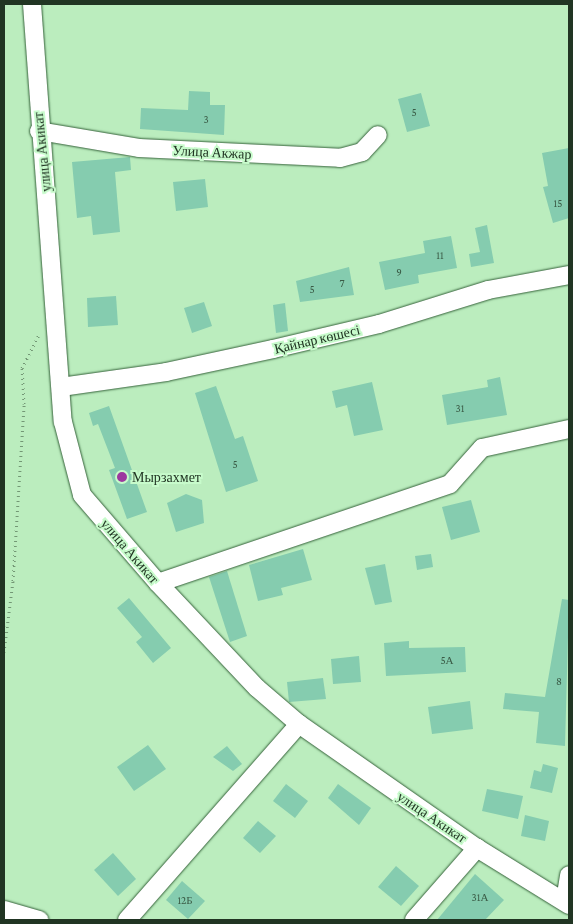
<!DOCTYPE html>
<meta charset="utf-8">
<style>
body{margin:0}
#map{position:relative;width:573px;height:924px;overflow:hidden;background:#bbedbe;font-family:"Crimson Pro",serif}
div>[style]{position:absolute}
.building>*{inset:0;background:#85ccaf}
.path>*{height:3px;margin-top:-1.5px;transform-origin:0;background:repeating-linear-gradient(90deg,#739775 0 1px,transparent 0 5px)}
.roads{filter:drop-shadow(0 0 1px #35623a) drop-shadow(0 0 1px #35623a)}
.minor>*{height:18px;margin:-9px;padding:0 9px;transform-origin:9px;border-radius:9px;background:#fff}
.dots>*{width:14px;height:14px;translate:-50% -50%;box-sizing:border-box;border:2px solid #c7fbcb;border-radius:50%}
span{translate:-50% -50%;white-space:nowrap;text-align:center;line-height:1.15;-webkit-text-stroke:4px #c7fbcb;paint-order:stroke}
.number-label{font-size:11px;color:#3a5b46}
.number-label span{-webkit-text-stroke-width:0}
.street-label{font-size:14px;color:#213523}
.poi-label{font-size:14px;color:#213523}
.left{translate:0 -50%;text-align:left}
.frame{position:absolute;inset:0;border:5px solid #213523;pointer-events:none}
</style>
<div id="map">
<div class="building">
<i style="clip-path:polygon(189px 91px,210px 92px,210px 105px,225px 105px,224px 135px,140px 129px,141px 108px,188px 110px)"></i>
<i style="clip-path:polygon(421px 93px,430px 126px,407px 132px,398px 99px)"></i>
<i style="clip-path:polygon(569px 148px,569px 218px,553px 223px,543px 187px,548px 186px,542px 153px)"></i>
<i style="clip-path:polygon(130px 157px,131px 170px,115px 172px,120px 232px,93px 235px,91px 216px,77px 218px,72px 162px)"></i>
<i style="clip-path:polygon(205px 179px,208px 207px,176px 211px,173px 182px)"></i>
<i style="clip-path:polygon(487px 225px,494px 263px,471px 267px,469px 254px,480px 252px,475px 228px)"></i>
<i style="clip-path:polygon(451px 236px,457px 268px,418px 275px,419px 283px,385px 290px,379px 262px,425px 253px,423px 241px)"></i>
<i style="clip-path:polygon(349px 267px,354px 295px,300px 302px,296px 281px)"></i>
<i style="clip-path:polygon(116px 296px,118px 325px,88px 327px,87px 298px)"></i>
<i style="clip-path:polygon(204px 302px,212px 326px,192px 333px,184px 308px)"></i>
<i style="clip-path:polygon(285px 303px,288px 331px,276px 333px,273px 305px)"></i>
<i style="clip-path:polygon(500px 377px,507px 415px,447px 425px,442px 395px,488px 387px,487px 380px)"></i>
<i style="clip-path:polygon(372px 382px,383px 430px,354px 436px,347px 405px,336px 408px,332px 391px)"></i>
<i style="clip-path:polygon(216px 386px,235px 439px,243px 436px,258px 481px,226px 492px,195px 393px)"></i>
<i style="clip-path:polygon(109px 406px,147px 512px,127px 519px,109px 470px,115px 468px,98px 424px,93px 426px,89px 413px)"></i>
<i style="clip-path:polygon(186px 494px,202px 500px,204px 523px,176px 532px,167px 503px)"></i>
<i style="clip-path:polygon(471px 500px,480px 532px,451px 540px,442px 507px)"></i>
<i style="clip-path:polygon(303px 549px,312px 580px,281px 588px,283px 595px,258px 601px,249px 565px)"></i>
<i style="clip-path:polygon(431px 554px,433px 567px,417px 570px,415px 556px)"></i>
<i style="clip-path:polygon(385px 564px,392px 602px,375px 605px,365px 568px)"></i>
<i style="clip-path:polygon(227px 571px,247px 636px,230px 642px,209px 577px)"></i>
<i style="clip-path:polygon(129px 598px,171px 648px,153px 663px,136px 642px,142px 637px,117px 608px)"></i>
<i style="clip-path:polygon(562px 599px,569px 600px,565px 746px,536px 743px,539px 712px,503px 709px,505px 693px,545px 697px)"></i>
<i style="clip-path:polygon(409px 641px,409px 648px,465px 647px,466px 672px,386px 676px,384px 643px)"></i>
<i style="clip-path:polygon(359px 656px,361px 682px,333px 684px,331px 659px)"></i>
<i style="clip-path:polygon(323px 678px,326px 699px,289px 702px,287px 682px)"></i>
<i style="clip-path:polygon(470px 701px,473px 729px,432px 734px,428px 707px)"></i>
<i style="clip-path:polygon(148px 745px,166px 769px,134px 791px,117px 767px)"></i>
<i style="clip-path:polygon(227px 746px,242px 764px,233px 771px,213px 757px)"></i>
<i style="clip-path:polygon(543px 764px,558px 768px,552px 793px,530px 788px,534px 770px,541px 772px)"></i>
<i style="clip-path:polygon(286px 784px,308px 801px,295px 818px,273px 801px)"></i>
<i style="clip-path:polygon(338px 784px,371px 808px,359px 825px,328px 798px)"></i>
<i style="clip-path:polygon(487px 789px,523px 796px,518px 819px,482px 811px)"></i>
<i style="clip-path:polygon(525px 815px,549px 821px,545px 841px,521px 836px)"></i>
<i style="clip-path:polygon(258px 821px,276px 836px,260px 853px,243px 838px)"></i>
<i style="clip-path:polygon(113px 853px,136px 879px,118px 896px,94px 870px)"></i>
<i style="clip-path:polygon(396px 866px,419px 886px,401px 906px,378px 887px)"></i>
<i style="clip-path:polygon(475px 874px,504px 900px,485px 920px,437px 920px)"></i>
<i style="clip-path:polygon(182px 881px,205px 901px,188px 919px,166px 900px)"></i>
</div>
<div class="path">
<i style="left:4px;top:652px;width:72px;rotate:-82.8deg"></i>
<i style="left:13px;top:581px;width:177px;rotate:-86.4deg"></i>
<i style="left:24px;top:404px;width:36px;rotate:-93deg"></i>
<i style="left:22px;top:368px;width:39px;rotate:-63deg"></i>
</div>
<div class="roads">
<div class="minor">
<i style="left:32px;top:4px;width:419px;rotate:85.8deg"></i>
<i style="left:63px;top:422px;width:75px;rotate:75.4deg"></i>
<i style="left:82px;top:495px;width:116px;rotate:49.2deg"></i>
<i style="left:158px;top:583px;width:144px;rotate:46.7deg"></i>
<i style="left:257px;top:688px;width:55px;rotate:40.6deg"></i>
<i style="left:299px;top:724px;width:217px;rotate:34.9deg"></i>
<i style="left:477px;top:848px;width:108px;rotate:31.8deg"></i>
<i style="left:39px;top:131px;width:101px;rotate:9.6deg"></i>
<i style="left:139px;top:148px;width:201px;rotate:2.8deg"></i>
<i style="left:340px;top:158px;width:23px;rotate:-15deg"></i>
<i style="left:362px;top:152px;width:23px;rotate:-47deg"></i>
<i style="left:61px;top:387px;width:106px;rotate:-8.1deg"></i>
<i style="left:166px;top:372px;width:109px;rotate:-12.1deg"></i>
<i style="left:273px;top:349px;width:109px;rotate:-13.3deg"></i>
<i style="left:379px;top:324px;width:114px;rotate:-17.3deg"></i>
<i style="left:488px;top:290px;width:82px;rotate:-10.5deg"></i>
<i style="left:158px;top:583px;width:308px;rotate:-18.7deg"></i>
<i style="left:450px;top:484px;width:48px;rotate:-48.4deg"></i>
<i style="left:482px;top:448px;width:89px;rotate:-12.3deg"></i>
<i style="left:565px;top:901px;width:26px;rotate:-81deg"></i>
<i style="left:4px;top:910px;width:37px;rotate:16deg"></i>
<i style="left:127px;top:920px;width:261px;rotate:-48.7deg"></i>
<i style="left:414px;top:920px;width:96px;rotate:-48.8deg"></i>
</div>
</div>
<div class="dots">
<i style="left:122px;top:477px;background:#9c399f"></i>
</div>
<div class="number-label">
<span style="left:414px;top:112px">5</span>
<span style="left:206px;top:119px">3</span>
<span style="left:558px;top:203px">15</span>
<span style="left:440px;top:255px">11</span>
<span style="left:399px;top:272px">9</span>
<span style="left:342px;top:283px">7</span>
<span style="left:312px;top:289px">5</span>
<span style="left:460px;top:408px">31</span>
<span style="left:235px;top:464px">5</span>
<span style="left:447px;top:660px">5А</span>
<span style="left:559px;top:681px">8</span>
<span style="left:480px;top:897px">31А</span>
<span style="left:185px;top:900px">12Б</span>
</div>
<div class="street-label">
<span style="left:42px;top:152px;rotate:-96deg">улица Акикат</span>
<span style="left:212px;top:152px;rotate:3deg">Улица Акжар</span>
<span style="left:317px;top:339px;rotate:-13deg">Қайнар көшесі</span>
<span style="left:130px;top:551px;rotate:49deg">улица Акикат</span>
<span style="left:432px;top:817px;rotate:34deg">улица Акикат</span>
</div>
<div class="poi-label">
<span class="left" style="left:132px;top:477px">Мырзахмет</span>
</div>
<div class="frame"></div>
</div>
